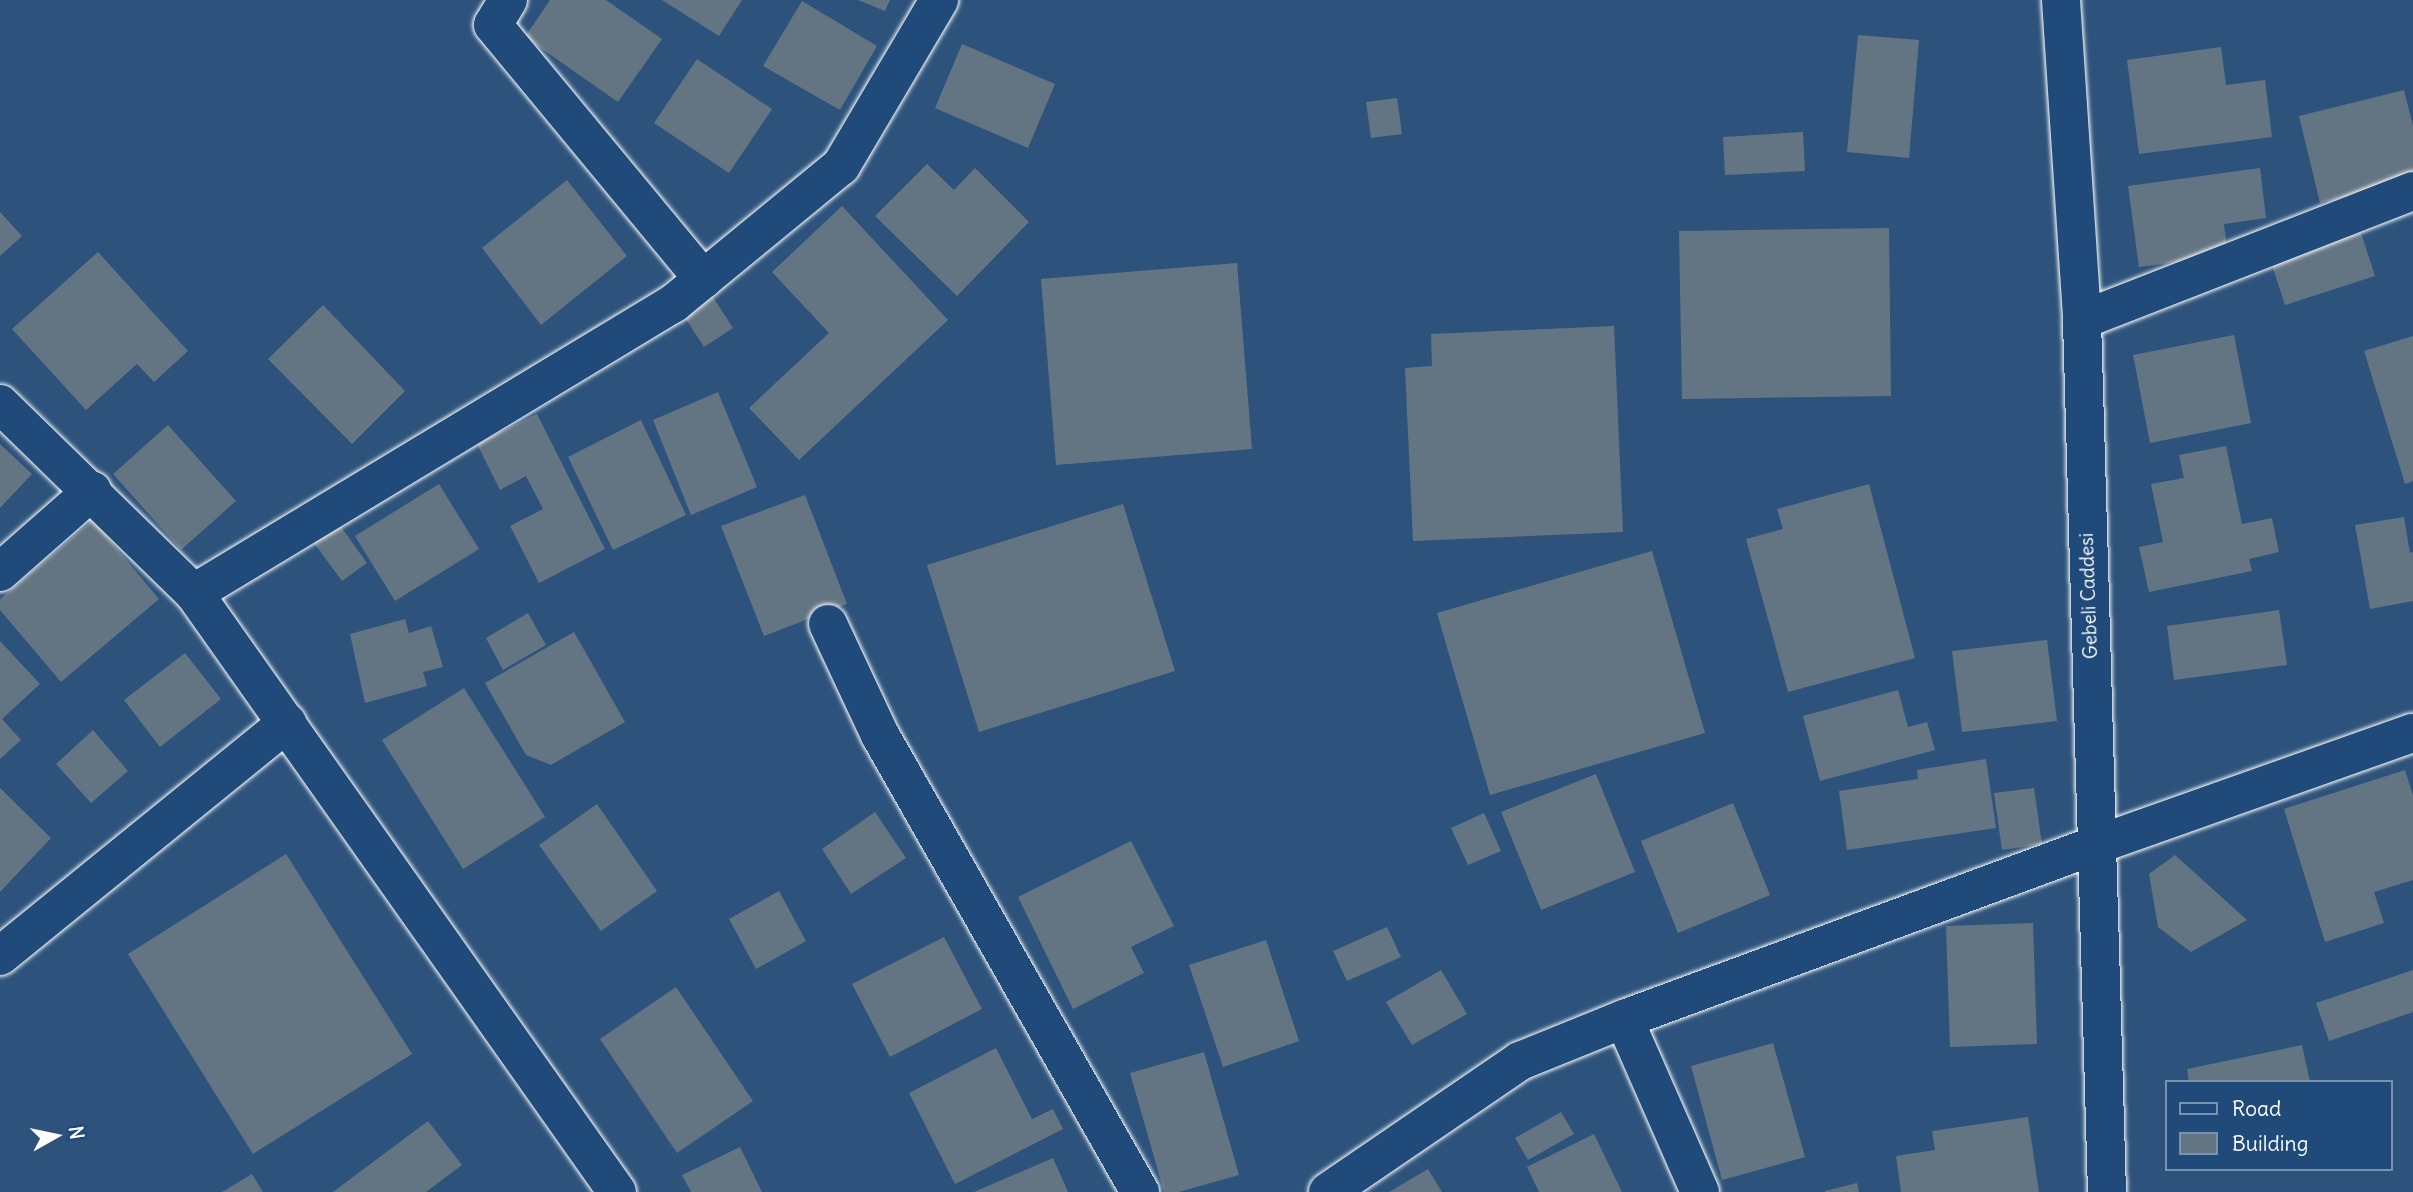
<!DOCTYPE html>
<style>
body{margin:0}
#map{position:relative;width:2413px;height:1192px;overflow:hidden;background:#2d537c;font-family:Delius,sans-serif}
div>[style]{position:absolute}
.building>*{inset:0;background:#637583}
.roads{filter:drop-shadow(0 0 2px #fff) drop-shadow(0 0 2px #fff)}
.minor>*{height:38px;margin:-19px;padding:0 19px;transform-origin:19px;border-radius:19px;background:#1f4a7a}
span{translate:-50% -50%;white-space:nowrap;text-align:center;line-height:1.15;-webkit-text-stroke:7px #1f4a7a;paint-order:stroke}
.street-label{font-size:19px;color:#fff}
.legend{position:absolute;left:2165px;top:1080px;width:228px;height:91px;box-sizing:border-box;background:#1f4a7a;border:2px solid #7992af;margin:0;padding:9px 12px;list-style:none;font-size:21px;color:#fff}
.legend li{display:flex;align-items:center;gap:14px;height:35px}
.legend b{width:35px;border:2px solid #7992af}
.north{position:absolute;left:21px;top:1101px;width:70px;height:70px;-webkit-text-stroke:5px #1f4a7a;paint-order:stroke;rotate:81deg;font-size:19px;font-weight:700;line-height:28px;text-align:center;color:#fff}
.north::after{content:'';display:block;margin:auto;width:24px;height:32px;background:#fff;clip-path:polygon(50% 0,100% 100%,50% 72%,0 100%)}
</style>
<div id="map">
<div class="building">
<i style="clip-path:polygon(550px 0,606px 0,662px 39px,618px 102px,525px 37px)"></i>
<i style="clip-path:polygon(662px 0,742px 0,719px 36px)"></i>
<i style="clip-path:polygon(858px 0,890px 0,885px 11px)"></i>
<i style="clip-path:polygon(802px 1px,877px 46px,840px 110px,763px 66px)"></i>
<i style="clip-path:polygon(1858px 35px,1919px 40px,1909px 158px,1847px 152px)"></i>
<i style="clip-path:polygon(962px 44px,1055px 84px,1028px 148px,935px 108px)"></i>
<i style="clip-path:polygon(2221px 47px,2226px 85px,2265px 80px,2272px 137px,2139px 154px,2127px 60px)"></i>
<i style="clip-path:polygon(697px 59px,772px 109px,729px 173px,654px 123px)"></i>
<i style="clip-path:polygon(2404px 90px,2413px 126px,2413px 180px,2320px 203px,2299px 116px)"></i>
<i style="clip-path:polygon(1397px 98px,1402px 134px,1371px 138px,1366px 102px)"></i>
<i style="clip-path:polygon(1803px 132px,1805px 171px,1725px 175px,1723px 137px)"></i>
<i style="clip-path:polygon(927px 164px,954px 190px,975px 168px,1029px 222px,957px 296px,875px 216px)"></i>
<i style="clip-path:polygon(2260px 168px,2266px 218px,2224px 224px,2228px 255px,2139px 267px,2128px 186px)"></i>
<i style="clip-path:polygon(567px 180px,627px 256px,541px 325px,482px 248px)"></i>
<i style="clip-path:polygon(842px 206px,948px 320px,799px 460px,749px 408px,829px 333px,772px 272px)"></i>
<i style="clip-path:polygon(0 212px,22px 236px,0 256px)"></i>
<i style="clip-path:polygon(1889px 228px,1891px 396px,1682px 399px,1679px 231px)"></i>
<i style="clip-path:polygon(2361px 233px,2375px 276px,2285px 305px,2271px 262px)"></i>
<i style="clip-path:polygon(98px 252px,188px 351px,154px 382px,137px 364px,86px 410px,12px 329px)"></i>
<i style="clip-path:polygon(1237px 263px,1252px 449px,1056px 465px,1041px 279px)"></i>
<i style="clip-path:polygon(713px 297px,733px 328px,704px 347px,684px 316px)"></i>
<i style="clip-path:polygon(323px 305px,405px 391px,352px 444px,268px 359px)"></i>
<i style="clip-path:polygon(1614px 326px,1623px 532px,1413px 541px,1405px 368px,1432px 366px,1431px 334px)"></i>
<i style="clip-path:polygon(2234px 335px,2251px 423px,2150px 443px,2133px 355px)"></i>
<i style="clip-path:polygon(2413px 336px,2413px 481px,2405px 484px,2364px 351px)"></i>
<i style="clip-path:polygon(718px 392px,757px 487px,691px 515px,653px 420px)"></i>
<i style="clip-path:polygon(537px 414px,605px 549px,539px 583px,510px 526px,543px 509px,526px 476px,500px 490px,477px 444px)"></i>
<i style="clip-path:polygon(641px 420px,686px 515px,613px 550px,568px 457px)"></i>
<i style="clip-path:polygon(168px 425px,236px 501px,181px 550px,113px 474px)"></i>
<i style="clip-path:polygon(0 444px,32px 474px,0 508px)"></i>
<i style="clip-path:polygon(2226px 446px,2242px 524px,2272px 518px,2279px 552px,2249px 559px,2252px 571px,2149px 592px,2139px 547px,2163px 542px,2151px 484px,2184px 478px,2179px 455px)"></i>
<i style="clip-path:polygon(439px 484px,479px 549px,395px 601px,355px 536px)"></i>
<i style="clip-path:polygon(1869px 484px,1915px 658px,1788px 692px,1746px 539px,1783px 529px,1777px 509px)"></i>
<i style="clip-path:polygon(805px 495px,847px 604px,764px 636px,721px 526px)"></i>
<i style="clip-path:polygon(1123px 504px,1175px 671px,979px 732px,927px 565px)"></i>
<i style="clip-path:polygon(2404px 517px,2410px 553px,2413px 552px,2413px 601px,2370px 609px,2355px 525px)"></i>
<i style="clip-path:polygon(93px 520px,159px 599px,61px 682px,0 610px,0 599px)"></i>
<i style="clip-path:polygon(339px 524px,367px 563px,342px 581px,314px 543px)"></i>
<i style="clip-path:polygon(1652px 551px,1705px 733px,1490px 795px,1437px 613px)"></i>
<i style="clip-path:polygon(2279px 610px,2287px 665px,2174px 680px,2167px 626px)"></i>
<i style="clip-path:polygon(528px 613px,546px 645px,503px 670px,486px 638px)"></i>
<i style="clip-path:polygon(405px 619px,409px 633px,431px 626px,443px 667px,423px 672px,427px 686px,365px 703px,350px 634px)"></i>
<i style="clip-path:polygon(574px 632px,625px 722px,551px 765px,526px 755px,485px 683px)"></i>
<i style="clip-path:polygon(2047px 640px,2057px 721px,1962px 732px,1952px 651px)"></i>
<i style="clip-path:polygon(0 641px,40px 684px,2px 719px,21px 740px,0 759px)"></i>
<i style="clip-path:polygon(185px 653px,221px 699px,160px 747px,124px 700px)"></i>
<i style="clip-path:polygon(464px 688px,545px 817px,463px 869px,382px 740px)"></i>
<i style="clip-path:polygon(1898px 690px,1908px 727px,1927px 722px,1935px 750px,1820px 781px,1803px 716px)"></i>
<i style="clip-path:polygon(93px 730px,128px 771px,91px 803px,56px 764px)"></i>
<i style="clip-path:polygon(1986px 759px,1996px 828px,1847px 850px,1839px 791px,1918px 779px,1917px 770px)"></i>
<i style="clip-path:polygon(2405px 770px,2413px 795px,2413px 880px,2374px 892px,2384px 923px,2325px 942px,2284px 809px)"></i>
<i style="clip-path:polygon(1596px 774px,1635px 872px,1541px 910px,1501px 812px)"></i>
<i style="clip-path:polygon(0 788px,51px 838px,0 892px)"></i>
<i style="clip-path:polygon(2034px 788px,2042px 844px,2002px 850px,1994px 793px)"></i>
<i style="clip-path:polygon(1733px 803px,1770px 895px,1678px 933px,1641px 841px)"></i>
<i style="clip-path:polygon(597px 804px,657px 891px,601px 931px,539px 845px)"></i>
<i style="clip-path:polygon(875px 812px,906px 858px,851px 894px,822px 849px)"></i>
<i style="clip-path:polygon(1484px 813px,1501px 851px,1468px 865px,1451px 828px)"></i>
<i style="clip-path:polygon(1131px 841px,1174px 926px,1131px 947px,1144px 973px,1073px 1009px,1018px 897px)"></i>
<i style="clip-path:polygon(286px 854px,412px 1054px,253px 1154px,128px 954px)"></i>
<i style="clip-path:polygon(2175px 855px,2247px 920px,2191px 952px,2158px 927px,2149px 874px)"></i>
<i style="clip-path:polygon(779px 891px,806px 941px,756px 969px,729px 919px)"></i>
<i style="clip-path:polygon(2033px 923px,2037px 1044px,1950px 1047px,1946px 926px)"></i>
<i style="clip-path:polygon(1387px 927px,1401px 957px,1347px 981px,1333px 951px)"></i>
<i style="clip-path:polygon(944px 937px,982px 1009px,890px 1057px,852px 984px)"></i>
<i style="clip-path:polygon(1266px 940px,1299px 1041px,1223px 1067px,1189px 965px)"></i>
<i style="clip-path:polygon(1441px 970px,1467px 1014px,1412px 1045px,1386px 1002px)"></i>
<i style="clip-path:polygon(2413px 970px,2413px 1012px,2329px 1041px,2316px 1003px)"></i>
<i style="clip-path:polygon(676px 987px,753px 1101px,677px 1153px,600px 1039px)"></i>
<i style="clip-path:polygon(1773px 1043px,1805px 1157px,1722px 1180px,1691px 1066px)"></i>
<i style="clip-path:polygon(2302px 1045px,2310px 1082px,2189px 1082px,2187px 1069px)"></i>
<i style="clip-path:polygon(996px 1048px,1032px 1119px,1053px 1109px,1063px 1129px,955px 1184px,909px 1093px)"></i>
<i style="clip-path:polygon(1204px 1052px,1239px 1175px,1179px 1192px,1164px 1192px,1130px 1073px)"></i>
<i style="clip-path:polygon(1561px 1112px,1574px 1134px,1528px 1160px,1515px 1138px)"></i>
<i style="clip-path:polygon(2028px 1117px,2039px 1192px,1901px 1192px,1896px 1156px,1935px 1150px,1932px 1131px)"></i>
<i style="clip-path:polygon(428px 1121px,462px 1165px,426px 1192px,333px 1192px)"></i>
<i style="clip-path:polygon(1594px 1134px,1622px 1192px,1539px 1192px,1527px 1167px)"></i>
<i style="clip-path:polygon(740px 1147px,762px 1192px,691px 1192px,682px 1175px)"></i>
<i style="clip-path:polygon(1053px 1158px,1068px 1192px,974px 1192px)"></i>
<i style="clip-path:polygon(1428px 1169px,1442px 1192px,1389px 1192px)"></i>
<i style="clip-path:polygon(252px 1174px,263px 1192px,222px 1192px)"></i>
<i style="clip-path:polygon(1857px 1183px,1859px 1192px,1825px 1192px,1825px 1191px)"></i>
</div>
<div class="roads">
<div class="minor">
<i style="left:508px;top:0;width:29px;rotate:121deg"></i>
<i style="left:493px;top:25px;width:330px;rotate:50.4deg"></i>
<i style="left:2061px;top:0;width:321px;rotate:86.2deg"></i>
<i style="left:2082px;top:320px;width:872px;rotate:88.36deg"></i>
<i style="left:2082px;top:320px;width:355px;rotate:-21.3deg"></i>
<i style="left:0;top:404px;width:271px;rotate:44.3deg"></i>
<i style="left:194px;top:593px;width:733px;rotate:54.77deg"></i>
<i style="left:0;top:572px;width:123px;rotate:-41.4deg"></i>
<i style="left:194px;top:593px;width:561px;rotate:-31.14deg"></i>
<i style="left:674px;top:303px;width:216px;rotate:-39.4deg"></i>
<i style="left:841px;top:166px;width:193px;rotate:-59.4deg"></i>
<i style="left:828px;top:624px;width:123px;rotate:64.9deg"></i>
<i style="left:880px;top:735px;width:526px;rotate:60.36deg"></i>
<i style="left:0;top:956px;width:370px;rotate:-39.1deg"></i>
<i style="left:1624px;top:1019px;width:189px;rotate:66.3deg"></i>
<i style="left:1328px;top:1192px;width:232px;rotate:-34.3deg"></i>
<i style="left:1520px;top:1061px;width:112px;rotate:-22deg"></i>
<i style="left:1624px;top:1019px;width:503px;rotate:-20.24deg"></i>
<i style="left:2096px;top:845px;width:336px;rotate:-19.5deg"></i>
</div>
</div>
<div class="street-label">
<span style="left:2089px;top:596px;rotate:-92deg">Gebeli Caddesi</span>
</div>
<ul class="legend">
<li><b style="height:9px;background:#1f4a7a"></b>Road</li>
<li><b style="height:19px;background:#637583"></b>Building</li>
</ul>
<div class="north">N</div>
</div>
